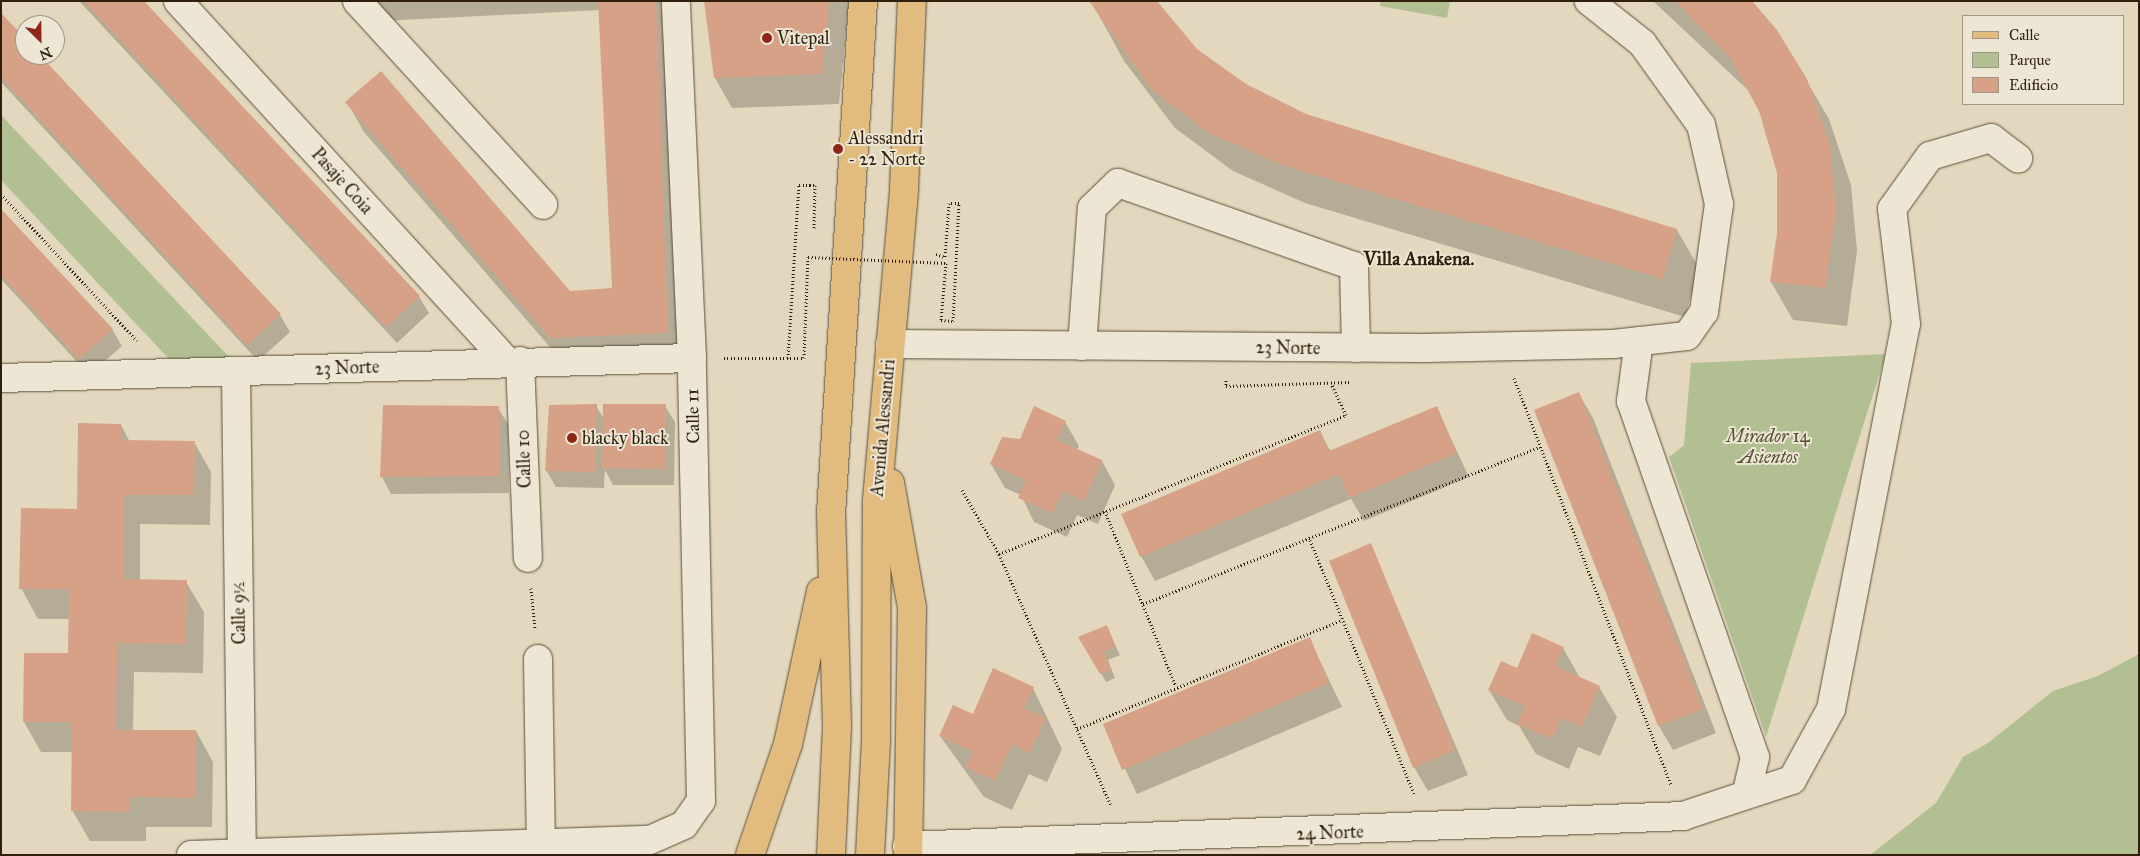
<!DOCTYPE html>
<meta charset="utf-8">
<style>
body{margin:0}
#map{position:relative;width:2140px;height:856px;overflow:hidden;background:#e3d8be;font-family:"IM FELL Great Primer",serif}
div>[style]{position:absolute}
.green>*{inset:0;background:#b2bf93}
.shadow>*{inset:0;background:#0003}
.building>*{inset:0;background:#d7a187}
.path>*{height:3px;margin-top:-1.5px;transform-origin:0;background:repeating-linear-gradient(90deg,#2f1f0c 0 1px,transparent 0 3.5px)}
.roads{filter:drop-shadow(0 0 1px #5c4d38) drop-shadow(0 0 1px #5c4d38)}
.minor>*{height:28px;margin:-14px;padding:0 14px;transform-origin:14px;border-radius:14px;background:#ede6d5}
.major>*{height:28px;margin:-14px;padding:0 14px;transform-origin:14px;border-radius:14px;background:#e2bc7f}
.path-bridge>*{height:3px;margin-top:-1.5px;transform-origin:0;background:repeating-linear-gradient(90deg,#2f1f0c 0 1px,transparent 0 3.5px)}
.dots>*{width:14px;height:14px;translate:-50% -50%;box-sizing:border-box;border:2px solid #ede6d5;border-radius:50%}
span{translate:-50% -50%;white-space:nowrap;text-align:center;line-height:1.15;-webkit-text-stroke:4px #ede6d5;paint-order:stroke}
.poi-label{font-size:18px;color:#2f1f0c}
.left{translate:0 -50%;text-align:left}
.street-label{font-size:18px;color:#2f1f0c}
.park-label{font-size:18px;color:#564f34;font-style:italic}
.neighbourhood-label{font-size:19px;color:#2f1f0c;font-weight:700}
.frame{position:absolute;inset:0;border:2px solid #2f1f0c;pointer-events:none}
.legend{position:absolute;left:1962px;top:15px;width:162px;height:90px;box-sizing:border-box;background:#ede6d5;border:1px solid #a19685;margin:0;padding:6px 9px;list-style:none;font-size:15px;color:#2f1f0c}
.legend li{display:flex;align-items:center;gap:10px;height:25px}
.legend b{width:25px;border:1px solid #a19685}
.north{position:absolute;left:15px;top:15px;width:50px;height:50px;box-sizing:border-box;background:#ede6d5;border:1px solid #a19685;border-radius:50%;rotate:157deg;font-size:14px;font-weight:700;line-height:20px;text-align:center;color:#2f1f0c}
.north::after{content:'';display:block;margin:auto;width:18px;height:22px;background:#8f2418;clip-path:polygon(50% 0,100% 100%,50% 72%,0 100%)}
</style>
<div id="map">
<div class="green">
<i style="clip-path:polygon(1381px 1px,1450px 1px,1447px 18px,1380px 6px)"></i>
<i style="clip-path:polygon(1px 115px,231px 359px,169px 359px,1px 180px)"></i>
<i style="clip-path:polygon(1886px 354px,1861px 432px,1766px 737px,1669px 457px,1684px 445px,1691px 363px)"></i>
<i style="clip-path:polygon(2139px 654px,2139px 855px,1870px 855px,1936px 803px,1963px 757px,1988px 743px,2053px 691px,2098px 676px)"></i>
</div>
<div class="shadow">
<i style="clip-path:polygon(79px 1px,142px 1px,419px 297px,429px 313px,397px 343px)"></i>
<i style="clip-path:polygon(366px 1px,672px 1px,684px 363px,568px 368px,364px 132px,347px 102px,569px 292px,613px 289px,600px 10px,382px 21px)"></i>
<i style="clip-path:polygon(705px 1px,849px 1px,839px 104px,732px 108px,715px 78px)"></i>
<i style="clip-path:polygon(1091px 1px,1196px 50px,1246px 85px,1306px 115px,1677px 230px,1699px 268px,1685px 317px,1305px 203px,1233px 171px,1175px 128px,1124px 61px)"></i>
<i style="clip-path:polygon(1653px 1px,1750px 1px,1806px 80px,1829px 119px,1851px 185px,1857px 251px,1847px 326px,1793px 320px,1771px 282px,1778px 233px,1778px 173px,1760px 111px,1750px 92px)"></i>
<i style="clip-path:polygon(1px 14px,25px 40px,25px 55px,39px 55px,280px 315px,290px 332px,258px 361px,1px 82px)"></i>
<i style="clip-path:polygon(1px 209px,112px 329px,122px 346px,89px 375px,1px 279px)"></i>
<i style="clip-path:polygon(1579px 394px,1593px 418px,1716px 733px,1673px 750px,1659px 726px)"></i>
<i style="clip-path:polygon(596px 406px,604px 419px,665px 406px,675px 422px,674px 485px,613px 485px,605px 470px,604px 488px,556px 487px,546px 470px)"></i>
<i style="clip-path:polygon(1436px 407px,1469px 477px,1364px 521px,1351px 499px,1155px 581px,1141px 556px,1320px 432px,1331px 452px)"></i>
<i style="clip-path:polygon(498px 408px,508px 424px,509px 493px,391px 494px,382px 477px)"></i>
<i style="clip-path:polygon(1065px 422px,1079px 446px,1077px 450px,1102px 461px,1115px 485px,1098px 524px,1077px 515px,1067px 537px,1034px 522px,1021px 495px,1005px 488px,991px 464px,1020px 440px)"></i>
<i style="clip-path:polygon(121px 425px,130px 442px,194px 442px,211px 472px,210px 525px,140px 524px,140px 581px,186px 582px,204px 612px,203px 673px,134px 672px,133px 731px,196px 731px,213px 762px,212px 827px,146px 827px,146px 841px,90px 841px,72px 810px,73px 752px,41px 752px,24px 722px,69px 654px,70px 619px,38px 619px,21px 588px,78px 510px)"></i>
<i style="clip-path:polygon(1371px 545px,1468px 775px,1428px 791px,1414px 767px)"></i>
<i style="clip-path:polygon(1106px 626px,1120px 655px,1108px 660px,1115px 678px,1106px 682px,1080px 637px)"></i>
<i style="clip-path:polygon(1309px 638px,1342px 707px,1137px 794px,1104px 725px)"></i>
<i style="clip-path:polygon(1563px 648px,1580px 678px,1599px 687px,1617px 717px,1600px 756px,1578px 747px,1569px 769px,1536px 754px,1519px 726px,1507px 720px,1489px 690px,1517px 669px)"></i>
<i style="clip-path:polygon(994px 670px,1033px 688px,1062px 749px,1047px 782px,1029px 774px,1012px 810px,984px 797px,940px 736px,973px 715px)"></i>
</div>
<div class="building">
<i style="clip-path:polygon(84px 1px,144px 1px,420px 296px,386px 327px)"></i>
<i style="clip-path:polygon(598px 1px,656px 1px,668px 333px,550px 338px,345px 102px,381px 71px,570px 291px,612px 288px)"></i>
<i style="clip-path:polygon(704px 1px,829px 1px,822px 74px,714px 78px)"></i>
<i style="clip-path:polygon(1089px 1px,1157px 1px,1197px 49px,1246px 84px,1306px 114px,1677px 229px,1663px 279px,1282px 165px,1209px 133px,1152px 90px)"></i>
<i style="clip-path:polygon(1675px 1px,1752px 1px,1777px 30px,1807px 79px,1830px 145px,1836px 212px,1825px 288px,1770px 282px,1777px 233px,1777px 173px,1759px 111px,1729px 56px)"></i>
<i style="clip-path:polygon(1px 13px,25px 38px,25px 55px,40px 55px,281px 314px,247px 345px,1px 77px)"></i>
<i style="clip-path:polygon(1px 209px,113px 329px,79px 359px,1px 275px)"></i>
<i style="clip-path:polygon(1579px 392px,1703px 709px,1658px 726px,1534px 410px)"></i>
<i style="clip-path:polygon(597px 404px,595px 472px,545px 471px,549px 405px)"></i>
<i style="clip-path:polygon(603px 404px,666px 404px,665px 469px,602px 468px)"></i>
<i style="clip-path:polygon(383px 405px,499px 406px,500px 476px,380px 477px)"></i>
<i style="clip-path:polygon(1034px 406px,1066px 421px,1057px 440px,1102px 460px,1084px 501px,1063px 491px,1053px 513px,1018px 498px,1026px 480px,990px 464px,1002px 437px,1020px 439px)"></i>
<i style="clip-path:polygon(1437px 406px,1457px 453px,1349px 498px,1339px 474px,1140px 557px,1121px 514px,1320px 430px,1329px 451px)"></i>
<i style="clip-path:polygon(78px 423px,121px 424px,121px 440px,195px 441px,194px 495px,124px 495px,123px 579px,187px 580px,186px 644px,117px 643px,116px 730px,196px 730px,195px 798px,130px 797px,130px 812px,71px 811px,72px 722px,23px 722px,24px 653px,68px 653px,69px 589px,19px 589px,21px 508px,77px 509px)"></i>
<i style="clip-path:polygon(1371px 543px,1455px 750px,1413px 768px,1329px 561px)"></i>
<i style="clip-path:polygon(1107px 625px,1116px 647px,1104px 651px,1111px 670px,1100px 674px,1078px 637px)"></i>
<i style="clip-path:polygon(1532px 633px,1564px 647px,1555px 666px,1600px 686px,1582px 727px,1561px 718px,1552px 739px,1517px 724px,1525px 706px,1488px 690px,1501px 661px,1517px 668px)"></i>
<i style="clip-path:polygon(1310px 637px,1329px 683px,1122px 770px,1103px 724px)"></i>
<i style="clip-path:polygon(993px 668px,1034px 687px,1024px 708px,1046px 718px,1030px 753px,1012px 744px,995px 781px,965px 767px,973px 752px,939px 736px,953px 705px,973px 714px)"></i>
</div>
<div class="path">
<i style="left:1px;top:194px;width:200px;rotate:47.2deg"></i>
<i style="left:936px;top:254px;width:9px;rotate:18deg"></i>
<i style="left:724px;top:358px;width:80px"></i>
<i style="left:804px;top:358px;width:27px;rotate:-88deg"></i>
<i style="left:788px;top:358px;width:173px;rotate:-86.4deg"></i>
<i style="left:799px;top:185px;width:16px"></i>
<i style="left:815px;top:185px;width:45px;rotate:91.3deg"></i>
<i style="left:1514px;top:378px;width:436px;rotate:68.9deg"></i>
<i style="left:1226px;top:380px;width:6px;rotate:90deg"></i>
<i style="left:1226px;top:386px;width:125px;rotate:-1.8deg"></i>
<i style="left:962px;top:490px;width:74px;rotate:60deg"></i>
<i style="left:999px;top:554px;width:276px;rotate:66deg"></i>
<i style="left:1105px;top:511px;width:187px;rotate:68deg"></i>
<i style="left:1310px;top:540px;width:274px;rotate:67.7deg"></i>
<i style="left:999px;top:554px;width:374px;rotate:-21.8deg"></i>
<i style="left:1346px;top:415px;width:35px;rotate:-115deg"></i>
<i style="left:531px;top:588px;width:41px;rotate:84.4deg"></i>
<i style="left:1143px;top:604px;width:426px;rotate:-21.6deg"></i>
<i style="left:1077px;top:729px;width:286px;rotate:-22.4deg"></i>
</div>
<div class="roads">
<div class="minor">
<i style="left:178px;top:1px;width:488px;rotate:47.6deg"></i>
<i style="left:357px;top:1px;width:276px;rotate:47.6deg"></i>
<i style="left:1639px;top:341px;width:61px;rotate:97.6deg"></i>
<i style="left:1631px;top:401px;width:377px;rotate:70.8deg"></i>
<i style="left:1755px;top:757px;width:36px;rotate:103deg"></i>
<i style="left:890px;top:344px;width:535px;rotate:0.43deg"></i>
<i style="left:1425px;top:348px;width:188px;rotate:-1.2deg"></i>
<i style="left:1613px;top:344px;width:74px;rotate:-6.2deg"></i>
<i style="left:1687px;top:336px;width:29px;rotate:-55deg"></i>
<i style="left:1704px;top:312px;width:109px;rotate:-82.1deg"></i>
<i style="left:1719px;top:204px;width:81px;rotate:-102.8deg"></i>
<i style="left:1701px;top:125px;width:101px;rotate:-125.7deg"></i>
<i style="left:1642px;top:43px;width:68px;rotate:-141.6deg"></i>
<i style="left:1082px;top:346px;width:138px;rotate:-85.9deg"></i>
<i style="left:1092px;top:208px;width:36px;rotate:-44deg"></i>
<i style="left:1118px;top:183px;width:250px;rotate:19.4deg"></i>
<i style="left:1354px;top:266px;width:82px;rotate:88.6deg"></i>
<i style="left:520px;top:361px;width:197px;rotate:87.7deg"></i>
<i style="left:236px;top:372px;width:481px;rotate:89.3deg"></i>
<i style="left:1px;top:378px;width:691px;rotate:-1.66deg"></i>
<i style="left:538px;top:659px;width:188px;rotate:89.1deg"></i>
<i style="left:907px;top:846px;width:777px;rotate:-2.21deg"></i>
<i style="left:1683px;top:816px;width:115px;rotate:-18.3deg"></i>
<i style="left:1792px;top:780px;width:81px;rotate:-61.2deg"></i>
<i style="left:1831px;top:709px;width:392px;rotate:-79deg"></i>
<i style="left:1906px;top:324px;width:116px;rotate:-96.9deg"></i>
<i style="left:1892px;top:209px;width:65px;rotate:-54.4deg"></i>
<i style="left:1930px;top:156px;width:64px;rotate:-16.4deg"></i>
<i style="left:1991px;top:138px;width:34px;rotate:37deg"></i>
<i style="left:191px;top:855px;width:459px;rotate:-1.9deg"></i>
<i style="left:650px;top:840px;width:37px;rotate:-24deg"></i>
<i style="left:684px;top:825px;width:29px;rotate:-55deg"></i>
<i style="left:701px;top:801px;width:443px;rotate:-91.2deg"></i>
<i style="left:692px;top:358px;width:357px;rotate:-92.6deg"></i>
</div>
<div class="major">
<i style="left:890px;top:483px;width:127px;rotate:80deg"></i>
<i style="left:912px;top:608px;width:247px;rotate:90.9deg"></i>
<i style="left:750px;top:855px;width:117px;rotate:-71.1deg"></i>
<i style="left:788px;top:744px;width:156px;rotate:-77.8deg"></i>
<i style="left:831px;top:855px;width:129px;rotate:-87.3deg"></i>
<i style="left:837px;top:726px;width:212px;rotate:-91.6deg"></i>
<i style="left:831px;top:514px;width:514px;rotate:-86.43deg"></i>
<i style="left:870px;top:855px;width:113px;rotate:-87deg"></i>
<i style="left:876px;top:742px;width:242px;rotate:-89.8deg"></i>
<i style="left:877px;top:500px;width:312px;rotate:-85deg"></i>
<i style="left:904px;top:189px;width:188px;rotate:-87.6deg"></i>
</div>
</div>
<div class="path-bridge">
<i style="left:805px;top:331px;width:74px;rotate:-87.7deg"></i>
<i style="left:808px;top:257px;width:138px;rotate:2.5deg"></i>
<i style="left:946px;top:263px;width:57px;rotate:95deg"></i>
<i style="left:941px;top:320px;width:12px;rotate:5deg"></i>
<i style="left:953px;top:321px;width:118px;rotate:-87.1deg"></i>
<i style="left:959px;top:203px;width:10px;rotate:180deg"></i>
<i style="left:949px;top:203px;width:54px;rotate:94.2deg"></i>
</div>
<div class="dots">
<i style="left:767px;top:38px;background:#8f2418"></i>
<i style="left:838px;top:149px;background:#8f2418"></i>
<i style="left:572px;top:438px;background:#8f2418"></i>
</div>
<div class="poi-label">
<span class="left" style="left:777px;top:38px">Vitepal</span>
<span class="left" style="left:848px;top:149px">Alessandri<br>- 22 Norte</span>
<span class="left" style="left:582px;top:438px">blacky black</span>
</div>
<div class="street-label">
<span style="left:342px;top:181px;rotate:48deg">Pasaje Coia</span>
<span style="left:1288px;top:348px;rotate:1deg">23 Norte</span>
<span style="left:347px;top:368px;rotate:-2deg">23 Norte</span>
<span style="left:693px;top:416px;rotate:-91deg">Calle 11</span>
<span style="left:883px;top:428px;rotate:-85deg">Avenida Alessandri</span>
<span style="left:524px;top:459px;rotate:-92deg">Calle 10</span>
<span style="left:239px;top:613px;rotate:-91deg">Calle 9½</span>
<span style="left:1330px;top:833px;rotate:-2deg">24 Norte</span>
</div>
<div class="park-label">
<span style="left:1768px;top:447px">Mirador 14<br>Asientos</span>
</div>
<div class="neighbourhood-label">
<span style="left:1419px;top:259px">Villa Anakena.</span>
</div>
<div class="frame"></div>
<ul class="legend">
<li><b style="height:6px;background:#e2bc7f"></b>Calle</li>
<li><b style="height:14px;background:#b2bf93"></b>Parque</li>
<li><b style="height:14px;background:#d7a187"></b>Edificio</li>
</ul>
<div class="north">N</div>
</div>
